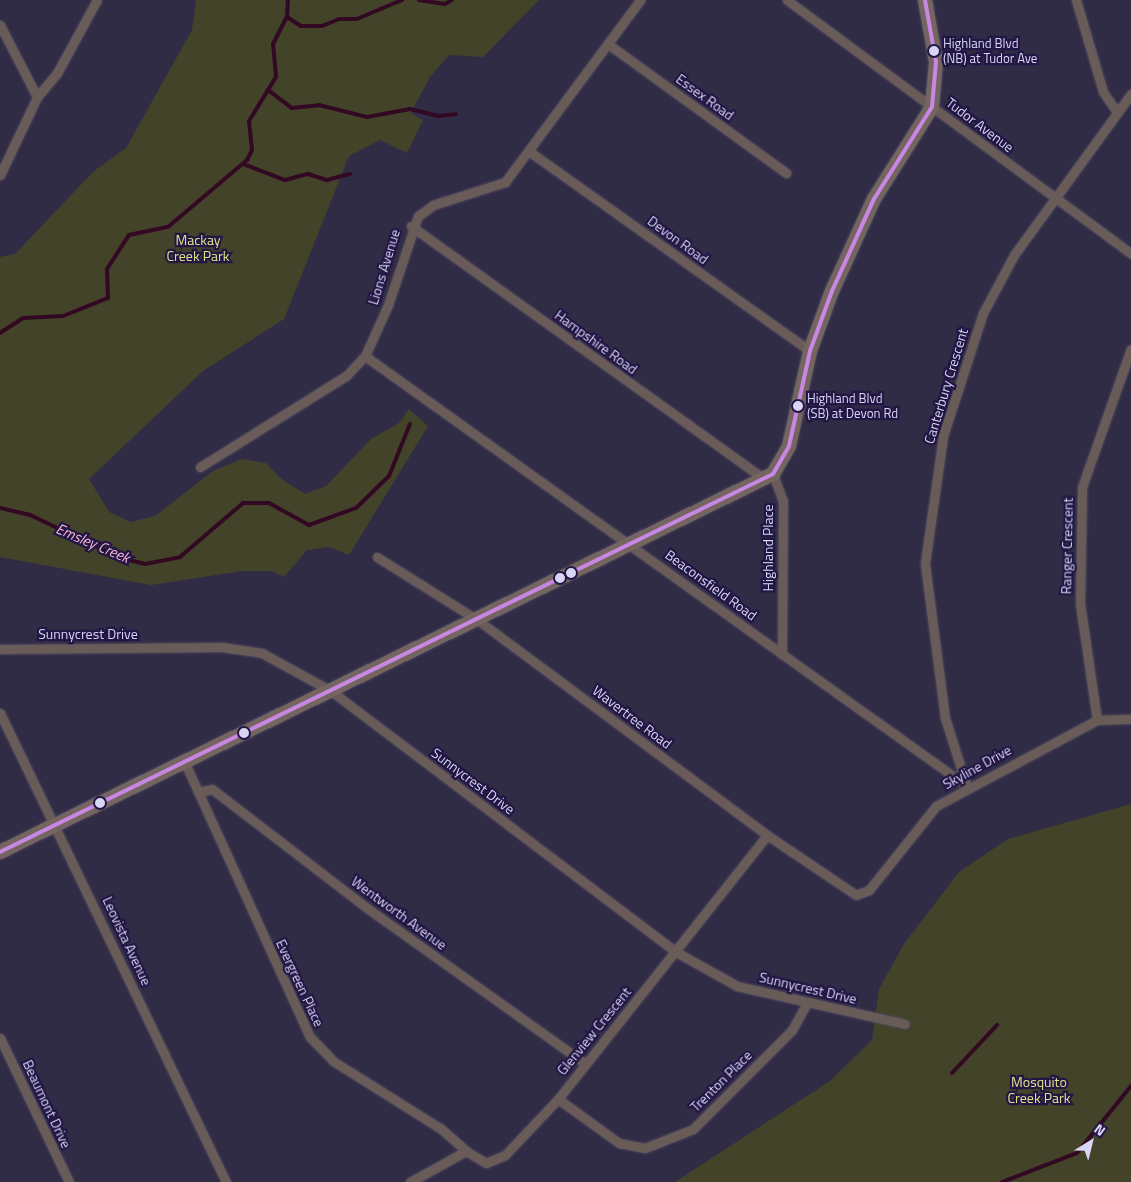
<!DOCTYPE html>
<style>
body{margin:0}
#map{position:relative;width:1131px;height:1182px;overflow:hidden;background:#312c46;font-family:"Titillium Web",sans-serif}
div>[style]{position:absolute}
.green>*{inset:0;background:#434329}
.stream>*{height:4px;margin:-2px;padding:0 2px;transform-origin:2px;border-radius:2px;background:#330823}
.roads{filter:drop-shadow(0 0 1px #4e4a5f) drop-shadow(0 0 1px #4e4a5f)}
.street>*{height:9px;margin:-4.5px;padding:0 4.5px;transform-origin:4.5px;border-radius:4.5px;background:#685b58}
.secondary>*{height:14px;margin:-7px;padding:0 7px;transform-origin:7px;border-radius:7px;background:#756561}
.bus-1>*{height:4px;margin:-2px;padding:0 2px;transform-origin:2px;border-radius:2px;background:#c787e3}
.dots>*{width:14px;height:14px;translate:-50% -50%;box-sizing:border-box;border:2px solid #221645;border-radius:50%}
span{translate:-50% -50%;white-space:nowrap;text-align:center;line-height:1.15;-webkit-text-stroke:4.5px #221645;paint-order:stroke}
.bus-label{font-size:13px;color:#d9d6f5}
.left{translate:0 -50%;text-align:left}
.street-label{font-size:14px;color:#d9d6f5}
.park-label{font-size:14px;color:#e0e28a}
.water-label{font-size:15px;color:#fab5d5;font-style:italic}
.north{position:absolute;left:1066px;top:1117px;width:50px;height:50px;-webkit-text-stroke:4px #221645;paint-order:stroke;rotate:36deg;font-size:14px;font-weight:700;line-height:20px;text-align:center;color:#d9d6f5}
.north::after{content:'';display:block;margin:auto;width:18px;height:22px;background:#d9d6f5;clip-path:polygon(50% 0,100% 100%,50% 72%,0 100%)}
</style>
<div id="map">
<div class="green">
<i style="clip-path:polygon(196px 0,539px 0,483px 57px,449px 55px,430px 77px,411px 113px,423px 120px,407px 153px,380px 140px,349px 156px,284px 319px,203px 371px,89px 479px,109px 512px,131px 522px,155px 516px,213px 471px,242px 459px,266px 463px,280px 478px,305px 494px,326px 486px,371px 439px,399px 423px,409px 409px,428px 426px,349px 555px,329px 547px,307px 550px,284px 577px,272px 571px,242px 571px,151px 585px,0 557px,0 257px,15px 254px,94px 171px,126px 148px,192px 30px)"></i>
<i style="clip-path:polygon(1131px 804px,1131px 1182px,675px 1182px,830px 1081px,872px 1040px,879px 989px,904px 944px,959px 872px,1008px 839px)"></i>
</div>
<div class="stream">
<i style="left:419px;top:0;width:26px;rotate:9deg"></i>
<i style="left:445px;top:4px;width:8px;rotate:-30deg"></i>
<i style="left:287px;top:17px;width:17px;rotate:33deg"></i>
<i style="left:301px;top:26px;width:21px"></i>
<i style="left:322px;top:26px;width:18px;rotate:-22deg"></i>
<i style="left:339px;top:19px;width:18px"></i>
<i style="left:357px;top:19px;width:49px;rotate:-22.9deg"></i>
<i style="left:268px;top:90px;width:30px;rotate:37deg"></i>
<i style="left:292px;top:108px;width:27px;rotate:-6deg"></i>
<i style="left:319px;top:105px;width:49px;rotate:14deg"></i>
<i style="left:367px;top:117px;width:44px;rotate:-10.5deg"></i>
<i style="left:410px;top:109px;width:29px;rotate:14deg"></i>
<i style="left:438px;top:116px;width:18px;rotate:-6deg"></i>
<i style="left:243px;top:164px;width:45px;rotate:20.9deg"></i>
<i style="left:285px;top:180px;width:24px;rotate:-15deg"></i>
<i style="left:308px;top:174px;width:20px;rotate:18deg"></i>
<i style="left:327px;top:180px;width:24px;rotate:-15deg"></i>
<i style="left:0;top:333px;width:27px;rotate:-33deg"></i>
<i style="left:23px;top:318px;width:40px;rotate:-2.9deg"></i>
<i style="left:63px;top:316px;width:48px;rotate:-21.8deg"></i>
<i style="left:108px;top:298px;width:29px;rotate:-92deg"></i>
<i style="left:107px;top:269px;width:40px;rotate:-57.1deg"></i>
<i style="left:129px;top:235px;width:40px;rotate:-12deg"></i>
<i style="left:168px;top:227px;width:104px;rotate:-40.3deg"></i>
<i style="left:247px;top:160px;width:11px;rotate:-63deg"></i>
<i style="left:252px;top:150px;width:29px;rotate:-96deg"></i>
<i style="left:249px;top:121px;width:52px;rotate:-58.5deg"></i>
<i style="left:276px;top:77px;width:33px;rotate:-95deg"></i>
<i style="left:273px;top:44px;width:30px;rotate:-63deg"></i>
<i style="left:287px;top:17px;width:17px;rotate:-87deg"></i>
<i style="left:0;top:508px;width:31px;rotate:13deg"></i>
<i style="left:30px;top:515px;width:101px;rotate:25.3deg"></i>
<i style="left:121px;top:558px;width:25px;rotate:14deg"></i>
<i style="left:145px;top:564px;width:36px;rotate:-11deg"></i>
<i style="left:180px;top:557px;width:83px;rotate:-40.6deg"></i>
<i style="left:243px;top:503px;width:26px"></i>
<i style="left:269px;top:503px;width:46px;rotate:28.8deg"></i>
<i style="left:309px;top:525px;width:50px;rotate:-19.9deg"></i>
<i style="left:356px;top:508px;width:46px;rotate:-44.1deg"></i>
<i style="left:389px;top:476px;width:56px;rotate:-68deg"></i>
<i style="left:952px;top:1073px;width:66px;rotate:-46.8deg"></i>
<i style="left:1002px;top:1182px;width:80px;rotate:-21.1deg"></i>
<i style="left:1077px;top:1153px;width:86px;rotate:-51.1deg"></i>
</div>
<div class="roads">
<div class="street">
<i style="left:787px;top:0;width:428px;rotate:36.4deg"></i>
<i style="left:1076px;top:0;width:96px;rotate:73.6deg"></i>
<i style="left:1103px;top:92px;width:24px;rotate:55deg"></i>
<i style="left:0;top:25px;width:81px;rotate:62.8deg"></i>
<i style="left:608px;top:44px;width:220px;rotate:35.9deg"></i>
<i style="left:530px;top:152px;width:344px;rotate:35.4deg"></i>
<i style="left:0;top:175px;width:86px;rotate:-64.6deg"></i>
<i style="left:37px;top:97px;width:31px;rotate:-50deg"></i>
<i style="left:57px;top:73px;width:83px;rotate:-61.3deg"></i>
<i style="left:411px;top:226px;width:435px;rotate:35.6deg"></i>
<i style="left:365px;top:356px;width:740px;rotate:35.54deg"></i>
<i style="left:200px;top:467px;width:173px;rotate:-32deg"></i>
<i style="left:347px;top:375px;width:26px;rotate:-47deg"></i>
<i style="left:365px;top:356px;width:56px;rotate:-65.7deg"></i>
<i style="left:388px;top:305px;width:94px;rotate:-71.4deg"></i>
<i style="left:418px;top:216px;width:19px;rotate:-36deg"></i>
<i style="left:433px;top:205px;width:76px;rotate:-17.7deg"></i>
<i style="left:505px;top:182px;width:227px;rotate:-53.4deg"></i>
<i style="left:773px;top:474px;width:29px;rotate:70deg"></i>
<i style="left:783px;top:501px;width:153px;rotate:90.4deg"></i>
<i style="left:377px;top:557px;width:120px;rotate:32.1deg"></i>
<i style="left:479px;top:621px;width:359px;rotate:36.6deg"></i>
<i style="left:767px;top:835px;width:107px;rotate:34deg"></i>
<i style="left:856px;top:895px;width:14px;rotate:-21deg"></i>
<i style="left:869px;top:890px;width:107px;rotate:-51.4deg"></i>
<i style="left:936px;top:806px;width:183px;rotate:-28.1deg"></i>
<i style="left:1097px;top:720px;width:34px;rotate:-2deg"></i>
<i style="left:0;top:649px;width:222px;rotate:-0.5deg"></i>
<i style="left:222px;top:647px;width:40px;rotate:8.5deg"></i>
<i style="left:262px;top:653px;width:79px;rotate:28.8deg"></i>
<i style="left:331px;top:691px;width:433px;rotate:37.1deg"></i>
<i style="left:676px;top:952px;width:70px;rotate:29.1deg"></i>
<i style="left:737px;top:986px;width:172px;rotate:12.7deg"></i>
<i style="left:0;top:713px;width:521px;rotate:64.27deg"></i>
<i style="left:1097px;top:720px;width:117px;rotate:-98.3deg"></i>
<i style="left:1080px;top:604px;width:117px;rotate:-89deg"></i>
<i style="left:1082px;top:487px;width:146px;rotate:-70.5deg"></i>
<i style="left:185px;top:763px;width:301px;rotate:65.5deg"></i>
<i style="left:310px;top:1037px;width:33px;rotate:46deg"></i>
<i style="left:333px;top:1061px;width:126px;rotate:32.1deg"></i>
<i style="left:440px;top:1128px;width:35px;rotate:41deg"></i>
<i style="left:967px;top:787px;width:72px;rotate:-107.7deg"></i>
<i style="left:945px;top:718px;width:156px;rotate:-97.4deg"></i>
<i style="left:925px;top:563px;width:128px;rotate:-81.9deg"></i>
<i style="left:943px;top:436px;width:129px;rotate:-72deg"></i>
<i style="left:983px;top:313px;width:66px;rotate:-61.9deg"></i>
<i style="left:1014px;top:255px;width:199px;rotate:-54deg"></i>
<i style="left:198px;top:792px;width:14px;rotate:-12deg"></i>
<i style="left:212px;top:789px;width:195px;rotate:37.5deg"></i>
<i style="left:367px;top:908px;width:267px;rotate:35.5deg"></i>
<i style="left:0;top:1038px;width:160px;rotate:64.4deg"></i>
<i style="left:558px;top:1099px;width:75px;rotate:35.8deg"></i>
<i style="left:619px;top:1143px;width:26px;rotate:11deg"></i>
<i style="left:645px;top:1148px;width:52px;rotate:-21.6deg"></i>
<i style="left:693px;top:1129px;width:140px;rotate:-45deg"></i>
<i style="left:792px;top:1030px;width:31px;rotate:-61deg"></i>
<i style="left:410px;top:1182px;width:64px;rotate:-29deg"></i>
<i style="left:466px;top:1151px;width:23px;rotate:31deg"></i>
<i style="left:486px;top:1163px;width:21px;rotate:-23deg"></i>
<i style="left:505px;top:1155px;width:77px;rotate:-46.6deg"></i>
<i style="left:558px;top:1099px;width:337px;rotate:-51.6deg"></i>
</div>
<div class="secondary">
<i style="left:0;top:852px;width:860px;rotate:-26.06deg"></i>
<i style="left:773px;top:474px;width:32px;rotate:-60deg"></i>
<i style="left:789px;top:446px;width:97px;rotate:-77.5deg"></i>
<i style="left:810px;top:351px;width:64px;rotate:-69.9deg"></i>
<i style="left:832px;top:291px;width:101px;rotate:-65.5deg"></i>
<i style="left:874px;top:199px;width:109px;rotate:-57.8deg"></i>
<i style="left:932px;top:107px;width:45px;rotate:-84.9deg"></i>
<i style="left:936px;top:62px;width:63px;rotate:-100.1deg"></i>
</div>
</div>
<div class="bus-1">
<i style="left:0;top:852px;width:860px;rotate:-26.06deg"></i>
<i style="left:773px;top:474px;width:32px;rotate:-60deg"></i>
<i style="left:789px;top:446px;width:97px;rotate:-77.5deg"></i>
<i style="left:810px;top:351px;width:64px;rotate:-69.9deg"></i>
<i style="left:832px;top:291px;width:101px;rotate:-65.5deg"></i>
<i style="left:874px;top:199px;width:109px;rotate:-57.8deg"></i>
<i style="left:932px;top:107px;width:45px;rotate:-84.9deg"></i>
<i style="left:936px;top:62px;width:63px;rotate:-100.1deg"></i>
</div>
<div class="dots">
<i style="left:934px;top:51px;background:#d9d6f5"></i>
<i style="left:798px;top:406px;background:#d9d6f5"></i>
<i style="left:571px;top:573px;background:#d9d6f5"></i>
<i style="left:560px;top:578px;background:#d9d6f5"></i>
<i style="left:244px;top:733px;background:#d9d6f5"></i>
<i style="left:100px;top:803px;background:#d9d6f5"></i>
</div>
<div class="bus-label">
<span class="left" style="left:943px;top:51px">Highland Blvd<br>(NB) at Tudor Ave</span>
<span class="left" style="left:807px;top:406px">Highland Blvd<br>(SB) at Devon Rd</span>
</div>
<div class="street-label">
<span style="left:705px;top:97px;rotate:36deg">Essex Road</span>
<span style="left:980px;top:125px;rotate:37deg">Tudor Avenue</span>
<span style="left:678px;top:240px;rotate:36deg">Devon Road</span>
<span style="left:384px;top:267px;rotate:-73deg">Lions Avenue</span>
<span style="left:596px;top:342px;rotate:36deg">Hampshire Road</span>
<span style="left:946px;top:386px;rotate:-73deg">Canterbury Crescent</span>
<span style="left:1067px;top:546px;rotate:-89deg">Ranger Crescent</span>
<span style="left:768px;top:548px;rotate:-90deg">Highland Place</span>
<span style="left:711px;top:585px;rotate:36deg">Beaconsfield Road</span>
<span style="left:88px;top:634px">Sunnycrest Drive</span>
<span style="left:632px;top:717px;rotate:37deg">Wavertree Road</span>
<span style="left:977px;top:767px;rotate:-29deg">Skyline Drive</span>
<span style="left:473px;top:781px;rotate:37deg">Sunnycrest Drive</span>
<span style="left:399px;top:913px;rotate:36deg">Wentworth Avenue</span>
<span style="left:127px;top:941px;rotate:65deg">Leovista Avenue</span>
<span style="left:300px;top:983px;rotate:65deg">Evergreen Place</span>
<span style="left:808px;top:988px;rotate:13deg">Sunnycrest Drive</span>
<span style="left:594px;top:1031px;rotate:-51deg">Glenview Crescent</span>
<span style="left:721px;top:1081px;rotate:-45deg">Trenton Place</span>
<span style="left:47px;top:1104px;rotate:65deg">Beaumont Drive</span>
</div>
<div class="park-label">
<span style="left:198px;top:248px">Mackay<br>Creek Park</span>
<span style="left:1039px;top:1090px">Mosquito<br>Creek Park</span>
</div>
<div class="water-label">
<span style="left:93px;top:543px;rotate:23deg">Emsley Creek</span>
</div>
<div class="north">N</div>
</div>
